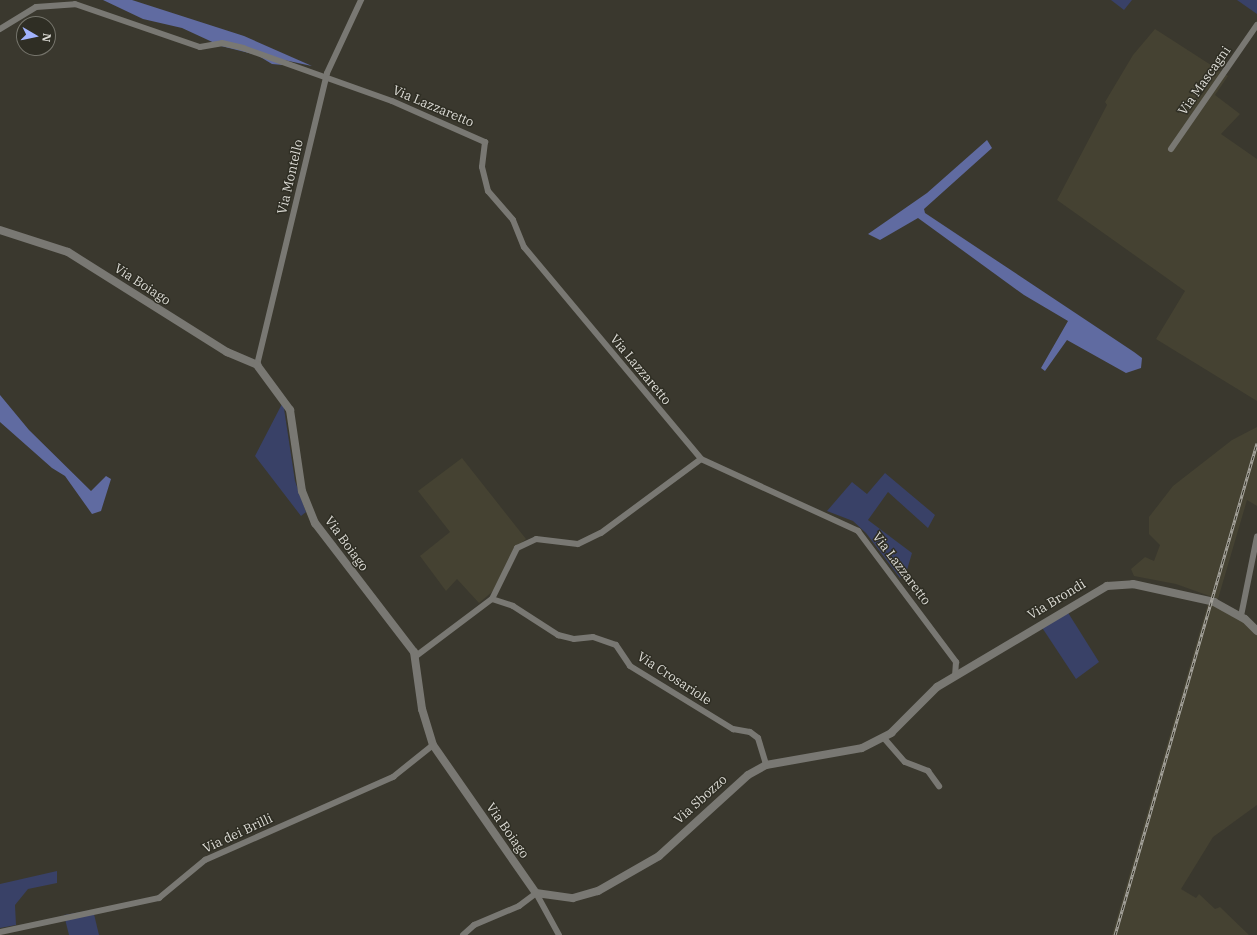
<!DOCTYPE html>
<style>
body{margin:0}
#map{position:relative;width:1257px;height:935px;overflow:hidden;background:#3a382e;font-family:"IBM Plex Serif",serif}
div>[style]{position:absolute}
.built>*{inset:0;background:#454232}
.green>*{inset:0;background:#394167}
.forest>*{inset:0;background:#606ba1}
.minor>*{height:6px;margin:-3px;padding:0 3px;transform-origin:3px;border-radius:3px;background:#797873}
.tertiary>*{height:8px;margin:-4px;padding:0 4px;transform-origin:4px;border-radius:4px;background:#797873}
.rail>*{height:3px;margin-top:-1.5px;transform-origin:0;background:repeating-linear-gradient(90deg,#2f2e24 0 4.5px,#a9a7a0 0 9px);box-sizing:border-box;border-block:1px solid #a9a7a0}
span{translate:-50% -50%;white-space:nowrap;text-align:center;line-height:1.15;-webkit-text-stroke:3px #2f2e24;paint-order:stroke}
.street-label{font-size:13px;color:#dddcd6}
.north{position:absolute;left:16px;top:16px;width:40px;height:40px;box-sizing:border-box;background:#2f2e24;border:1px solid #75746b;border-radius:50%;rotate:99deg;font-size:11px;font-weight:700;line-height:16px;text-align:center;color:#dddcd6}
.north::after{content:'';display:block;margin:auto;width:14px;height:18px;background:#a1b2fd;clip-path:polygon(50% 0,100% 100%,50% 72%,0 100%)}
</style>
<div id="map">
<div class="built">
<i style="clip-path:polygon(1155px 29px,1228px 76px,1215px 95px,1240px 114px,1221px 134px,1257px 159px,1257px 401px,1156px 339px,1185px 291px,1057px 200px,1107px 105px,1105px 102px,1133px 55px)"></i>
<i style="clip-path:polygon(1257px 427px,1257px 506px,1247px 500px,1218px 599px,1176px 584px,1134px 576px,1131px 569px,1145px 557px,1154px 561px,1160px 545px,1149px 534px,1149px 517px,1173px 486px,1232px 440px)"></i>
<i style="clip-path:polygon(462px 458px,526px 539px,519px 545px,499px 586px,479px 603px,457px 579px,446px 591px,420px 556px,450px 532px,418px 491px)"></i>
<i style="clip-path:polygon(1208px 603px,1232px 613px,1257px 632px,1257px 805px,1213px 837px,1181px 889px,1196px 898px,1199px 894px,1215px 909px,1220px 907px,1249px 935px,1112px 935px)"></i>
</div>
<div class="green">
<i style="clip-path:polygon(1111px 0,1132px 0,1124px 10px)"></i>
<i style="clip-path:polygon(1237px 0,1257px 0,1257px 14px)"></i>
<i style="clip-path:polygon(283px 402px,295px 481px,306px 512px,301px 516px,255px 456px)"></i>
<i style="clip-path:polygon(885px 473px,935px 515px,928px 528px,888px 492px,868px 520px,912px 553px,907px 570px,900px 578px,866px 533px,853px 521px,827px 511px,852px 482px,867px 494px)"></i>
<i style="clip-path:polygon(1067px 611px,1099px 662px,1076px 679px,1041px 626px)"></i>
<i style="clip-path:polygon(57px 871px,57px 883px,28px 889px,15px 905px,16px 925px,0 928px,0 884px)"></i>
<i style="clip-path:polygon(93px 910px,99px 935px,69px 935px,64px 915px)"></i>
</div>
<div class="forest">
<i style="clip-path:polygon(103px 0,132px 0,244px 36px,312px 66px,284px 60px,283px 65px,272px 64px,257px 55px,221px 46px,182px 28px,143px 19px)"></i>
<i style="clip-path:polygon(987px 140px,992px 148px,924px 209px,925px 213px,1134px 352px,1142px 358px,1141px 368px,1126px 373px,1067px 340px,1045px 371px,1041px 368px,1068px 321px,1024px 295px,918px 218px,880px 240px,868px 234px,927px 193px)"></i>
<i style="clip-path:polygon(0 395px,29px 430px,91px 491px,106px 476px,111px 479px,101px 511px,92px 514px,65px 476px,52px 468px,0 422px)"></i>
</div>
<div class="minor">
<i style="left:0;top:29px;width:42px;rotate:-31.4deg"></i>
<i style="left:36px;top:7px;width:39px;rotate:-4deg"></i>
<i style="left:75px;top:4px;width:132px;rotate:19deg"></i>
<i style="left:200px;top:47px;width:22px;rotate:-10deg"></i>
<i style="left:222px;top:43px;width:22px;rotate:13deg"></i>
<i style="left:243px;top:48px;width:158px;rotate:19.6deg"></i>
<i style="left:392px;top:101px;width:102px;rotate:23.8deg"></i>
<i style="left:485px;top:142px;width:25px;rotate:97deg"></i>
<i style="left:482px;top:167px;width:25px;rotate:76deg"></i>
<i style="left:488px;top:191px;width:38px;rotate:49deg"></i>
<i style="left:513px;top:220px;width:29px;rotate:68deg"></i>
<i style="left:524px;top:247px;width:276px;rotate:50.1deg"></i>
<i style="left:701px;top:459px;width:173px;rotate:24.6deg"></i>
<i style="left:858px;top:531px;width:164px;rotate:53.2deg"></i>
<i style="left:956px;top:662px;width:14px;rotate:94deg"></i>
<i style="left:1171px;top:149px;width:151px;rotate:-55.3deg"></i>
<i style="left:257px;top:365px;width:300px;rotate:-76.5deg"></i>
<i style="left:327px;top:73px;width:81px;rotate:-65deg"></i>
<i style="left:492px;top:599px;width:22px;rotate:18deg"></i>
<i style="left:513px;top:606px;width:54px;rotate:32.8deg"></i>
<i style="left:558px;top:635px;width:16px;rotate:14deg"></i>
<i style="left:574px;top:639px;width:19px;rotate:-6deg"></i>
<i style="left:593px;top:637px;width:24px;rotate:19deg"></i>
<i style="left:616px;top:645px;width:25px;rotate:56deg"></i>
<i style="left:630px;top:666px;width:121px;rotate:31.5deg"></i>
<i style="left:733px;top:729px;width:17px;rotate:10deg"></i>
<i style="left:750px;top:732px;width:10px;rotate:37deg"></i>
<i style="left:758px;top:738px;width:28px;rotate:73deg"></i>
<i style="left:1241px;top:616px;width:81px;rotate:-78.6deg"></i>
<i style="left:416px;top:656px;width:95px;rotate:-36.9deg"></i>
<i style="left:492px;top:599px;width:57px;rotate:-63.9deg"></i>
<i style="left:517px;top:548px;width:21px;rotate:-25deg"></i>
<i style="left:536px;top:539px;width:42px;rotate:6.8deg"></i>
<i style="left:578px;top:544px;width:25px;rotate:-26deg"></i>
<i style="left:601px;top:533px;width:124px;rotate:-36.5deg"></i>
<i style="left:883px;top:737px;width:33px;rotate:49deg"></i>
<i style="left:905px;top:762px;width:25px;rotate:21deg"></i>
<i style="left:928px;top:771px;width:19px;rotate:54deg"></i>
<i style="left:0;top:932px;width:163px;rotate:-12.1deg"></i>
<i style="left:159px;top:898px;width:60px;rotate:-39.6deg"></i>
<i style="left:205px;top:860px;width:206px;rotate:-23.8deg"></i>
<i style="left:393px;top:777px;width:51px;rotate:-38.7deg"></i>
<i style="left:463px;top:935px;width:15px;rotate:-42deg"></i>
<i style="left:474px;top:925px;width:49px;rotate:-22.9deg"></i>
<i style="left:519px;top:906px;width:21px;rotate:-37deg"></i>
<i style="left:536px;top:893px;width:48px;rotate:61.3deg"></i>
</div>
<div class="tertiary">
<i style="left:0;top:230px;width:71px;rotate:17.9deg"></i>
<i style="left:68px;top:252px;width:188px;rotate:32.2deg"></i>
<i style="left:227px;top:352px;width:33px;rotate:23deg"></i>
<i style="left:257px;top:365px;width:56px;rotate:53.7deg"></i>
<i style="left:290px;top:410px;width:82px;rotate:81.6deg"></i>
<i style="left:302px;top:491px;width:35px;rotate:68deg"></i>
<i style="left:315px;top:523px;width:163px;rotate:52.5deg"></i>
<i style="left:414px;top:652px;width:58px;rotate:82deg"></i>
<i style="left:422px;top:709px;width:38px;rotate:73deg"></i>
<i style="left:433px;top:745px;width:180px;rotate:55.2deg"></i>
<i style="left:536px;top:893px;width:37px;rotate:8deg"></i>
<i style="left:573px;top:898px;width:26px;rotate:-16deg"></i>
<i style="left:598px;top:891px;width:70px;rotate:-29.8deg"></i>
<i style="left:659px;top:856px;width:120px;rotate:-42.3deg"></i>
<i style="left:748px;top:775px;width:21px;rotate:-29deg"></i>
<i style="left:766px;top:765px;width:97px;rotate:-10deg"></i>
<i style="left:862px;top:748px;width:33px;rotate:-27deg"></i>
<i style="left:891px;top:733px;width:65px;rotate:-45deg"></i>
<i style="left:937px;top:687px;width:198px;rotate:-30.7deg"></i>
<i style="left:1107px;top:586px;width:26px;rotate:-4deg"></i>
<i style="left:1133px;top:584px;width:83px;rotate:12.5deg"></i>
<i style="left:1214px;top:602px;width:35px;rotate:29deg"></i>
<i style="left:1245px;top:619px;width:17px;rotate:45deg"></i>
</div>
<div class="rail">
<i style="left:1115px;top:935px;width:512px;rotate:-73.9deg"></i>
</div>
<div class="street-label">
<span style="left:1205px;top:81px;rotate:-55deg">Via Mascagni</span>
<span style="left:433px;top:107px;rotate:23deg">Via Lazzaretto</span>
<span style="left:291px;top:177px;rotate:-77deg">Via Montello</span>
<span style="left:142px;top:285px;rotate:33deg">Via Boiago</span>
<span style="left:640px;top:370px;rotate:50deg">Via Lazzaretto</span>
<span style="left:346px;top:544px;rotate:54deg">Via Boiago</span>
<span style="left:901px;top:569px;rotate:53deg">Via Lazzaretto</span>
<span style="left:1057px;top:600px;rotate:-31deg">Via Brondi</span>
<span style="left:674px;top:679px;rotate:33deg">Via Crosariole</span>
<span style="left:701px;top:800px;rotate:-42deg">Via Sbozzo</span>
<span style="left:507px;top:831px;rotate:55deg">Via Boiago</span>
<span style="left:238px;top:834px;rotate:-25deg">Via dei Brilli</span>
</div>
<div class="north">N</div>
</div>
